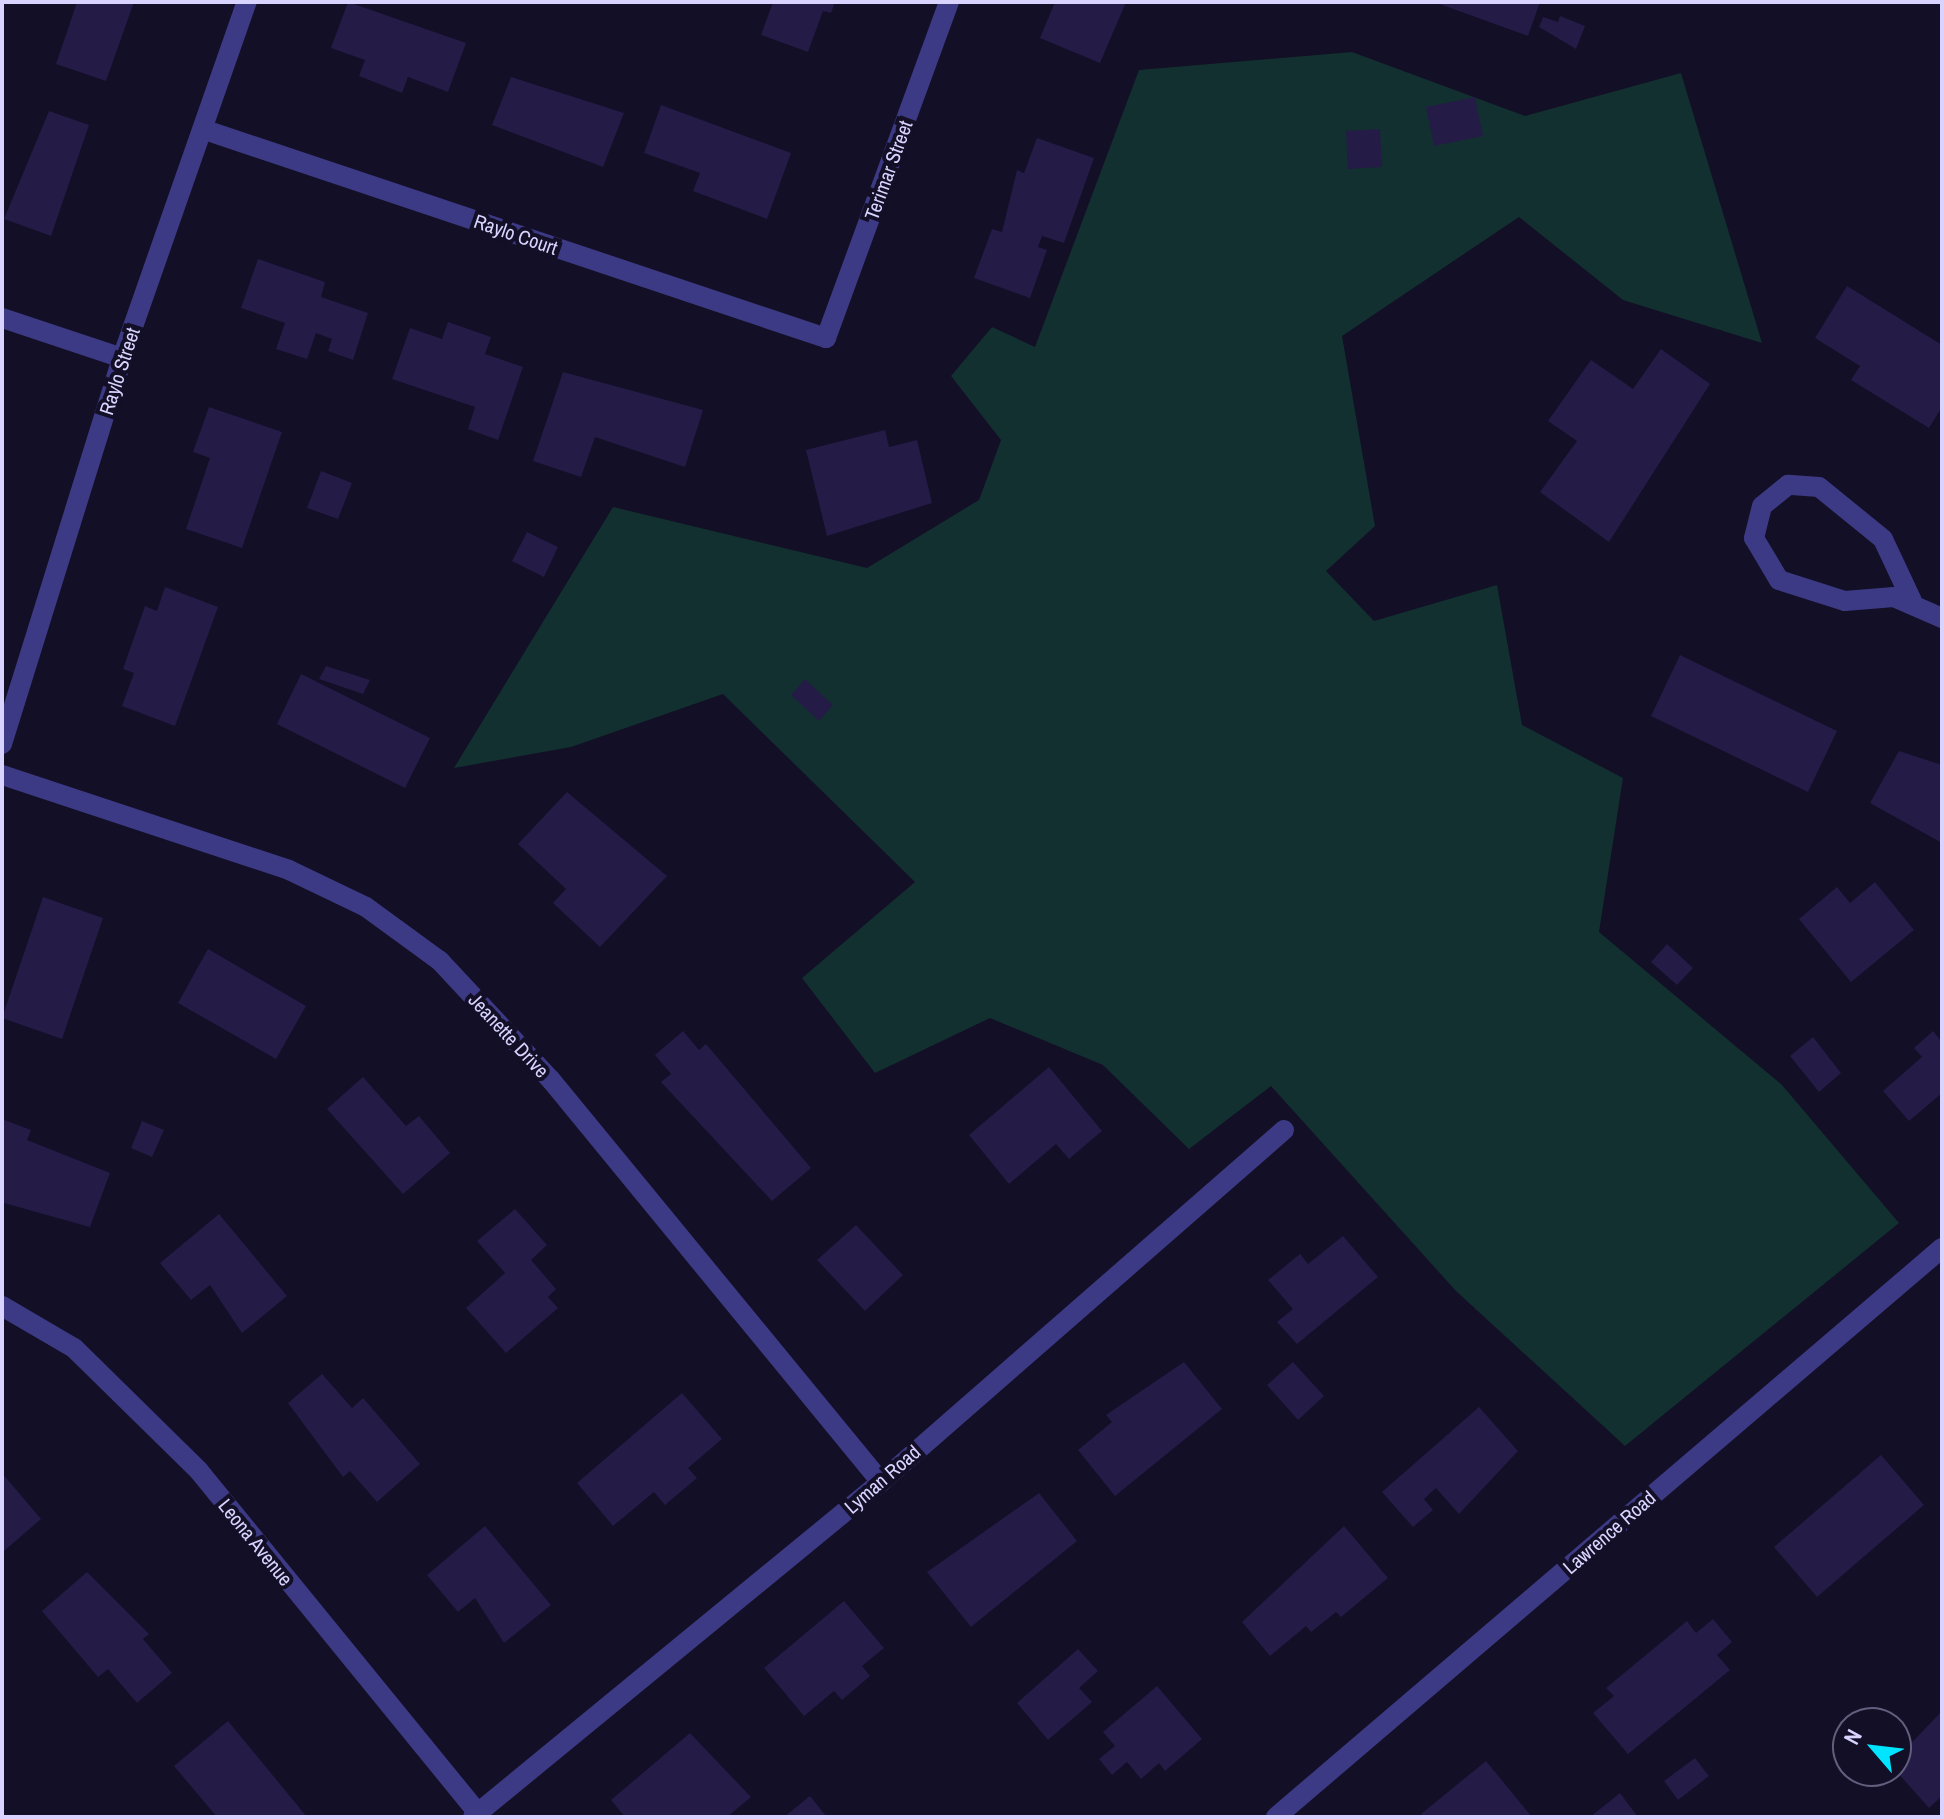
<!DOCTYPE html>
<style>
body{margin:0}
#map{position:relative;width:1944px;height:1819px;overflow:hidden;background:#130f26;font-family:"Archivo Narrow",sans-serif}
div>[style]{position:absolute}
.green>*{inset:0;background:#12302f}
.building>*{inset:0;background:#241b47}
.minor>*{height:20px;margin:-10px;padding:0 10px;transform-origin:10px;border-radius:10px;background:#3d3a85}
span{translate:-50% -50%;white-space:nowrap;text-align:center;line-height:1.15;-webkit-text-stroke:8px #130f26;paint-order:stroke}
.street-label{font-size:20px;color:#d9d4ff}
.frame{position:absolute;inset:0;border:4px solid #d9d4ff;pointer-events:none}
.north{position:absolute;left:1832px;top:1707px;width:80px;height:80px;box-sizing:border-box;background:#130f26;border:2px solid #625e7d;border-radius:50%;rotate:298deg;font-size:22px;font-weight:700;line-height:32px;text-align:center;color:#d9d4ff}
.north::after{content:'';display:block;margin:auto;width:28px;height:36px;background:#00e5ff;clip-path:polygon(50% 0,100% 100%,50% 72%,0 100%)}
</style>
<div id="map">
<div class="green">
<i style="clip-path:polygon(1352px 52px,1525px 116px,1681px 73px,1762px 343px,1623px 300px,1519px 217px,1342px 336px,1375px 526px,1326px 571px,1374px 621px,1497px 585px,1522px 725px,1623px 778px,1599px 932px,1782px 1085px,1899px 1223px,1625px 1446px,1456px 1291px,1271px 1086px,1189px 1149px,1103px 1065px,990px 1018px,875px 1073px,802px 978px,915px 882px,723px 694px,571px 747px,454px 768px,613px 507px,867px 568px,979px 500px,1001px 440px,951px 376px,992px 327px,1035px 347px,1139px 70px)"></i>
</div>
<div class="building">
<i style="clip-path:polygon(77px 2px,134px 2px,106px 81px,56px 64px)"></i>
<i style="clip-path:polygon(348px 2px,466px 43px,448px 92px,408px 77px,402px 93px,359px 76px,365px 60px,331px 48px)"></i>
<i style="clip-path:polygon(773px 2px,835px 2px,831px 13px,823px 11px,808px 52px,761px 35px)"></i>
<i style="clip-path:polygon(1055px 2px,1126px 2px,1100px 63px,1040px 38px)"></i>
<i style="clip-path:polygon(1434px 2px,1540px 2px,1528px 36px)"></i>
<i style="clip-path:polygon(1560px 16px,1585px 26px,1576px 49px,1539px 27px,1543px 17px,1558px 22px)"></i>
<i style="clip-path:polygon(511px 77px,624px 113px,603px 167px,492px 125px)"></i>
<i style="clip-path:polygon(1475px 97px,1483px 136px,1434px 146px,1426px 107px)"></i>
<i style="clip-path:polygon(661px 105px,791px 153px,767px 219px,693px 191px,700px 173px,644px 153px)"></i>
<i style="clip-path:polygon(49px 111px,89px 125px,51px 236px,4px 219px)"></i>
<i style="clip-path:polygon(1380px 129px,1382px 167px,1348px 169px,1346px 131px)"></i>
<i style="clip-path:polygon(1037px 138px,1094px 158px,1064px 243px,1042px 236px,1038px 247px,1047px 250px,1030px 298px,974px 278px,992px 229px,1002px 232px,1017px 170px,1024px 173px)"></i>
<i style="clip-path:polygon(258px 259px,325px 282px,321px 297px,368px 313px,353px 360px,328px 351px,332px 339px,316px 333px,307px 359px,276px 349px,285px 323px,241px 308px)"></i>
<i style="clip-path:polygon(1847px 286px,1942px 345px,1942px 407px,1929px 428px,1851px 380px,1860px 366px,1815px 338px)"></i>
<i style="clip-path:polygon(448px 322px,491px 337px,485px 354px,523px 367px,498px 440px,468px 429px,475px 407px,392px 379px,410px 328px,442px 339px)"></i>
<i style="clip-path:polygon(1661px 349px,1710px 384px,1609px 542px,1540px 492px,1577px 441px,1548px 421px,1591px 360px,1633px 389px)"></i>
<i style="clip-path:polygon(563px 372px,703px 410px,685px 467px,595px 437px,581px 477px,533px 461px)"></i>
<i style="clip-path:polygon(209px 407px,282px 432px,242px 548px,186px 529px,210px 458px,193px 452px)"></i>
<i style="clip-path:polygon(885px 430px,889px 447px,917px 440px,932px 503px,827px 536px,806px 450px)"></i>
<i style="clip-path:polygon(321px 471px,352px 483px,338px 519px,307px 508px)"></i>
<i style="clip-path:polygon(527px 532px,558px 547px,544px 577px,512px 561px)"></i>
<i style="clip-path:polygon(165px 587px,218px 607px,175px 726px,122px 706px,134px 673px,123px 669px,145px 606px,157px 611px)"></i>
<i style="clip-path:polygon(1680px 655px,1837px 731px,1808px 792px,1651px 716px)"></i>
<i style="clip-path:polygon(326px 666px,370px 680px,363px 694px,319px 679px)"></i>
<i style="clip-path:polygon(301px 674px,430px 738px,405px 788px,277px 724px)"></i>
<i style="clip-path:polygon(805px 679px,833px 705px,819px 721px,791px 695px)"></i>
<i style="clip-path:polygon(1899px 751px,1942px 765px,1942px 843px,1870px 803px)"></i>
<i style="clip-path:polygon(567px 792px,667px 876px,600px 947px,553px 903px,566px 889px,518px 844px)"></i>
<i style="clip-path:polygon(1875px 882px,1914px 930px,1851px 982px,1799px 919px,1837px 887px,1850px 903px)"></i>
<i style="clip-path:polygon(43px 897px,103px 918px,62px 1039px,2px 1018px)"></i>
<i style="clip-path:polygon(1667px 944px,1693px 968px,1677px 985px,1651px 962px)"></i>
<i style="clip-path:polygon(208px 949px,306px 1006px,276px 1059px,178px 1003px)"></i>
<i style="clip-path:polygon(683px 1031px,699px 1050px,706px 1044px,811px 1168px,772px 1201px,661px 1082px,671px 1074px,655px 1055px)"></i>
<i style="clip-path:polygon(1933px 1031px,1942px 1042px,1942px 1093px,1909px 1121px,1883px 1091px,1922px 1057px,1914px 1048px)"></i>
<i style="clip-path:polygon(1813px 1037px,1841px 1073px,1819px 1092px,1790px 1056px)"></i>
<i style="clip-path:polygon(1049px 1067px,1102px 1131px,1069px 1159px,1056px 1144px,1009px 1184px,969px 1135px)"></i>
<i style="clip-path:polygon(363px 1077px,406px 1126px,419px 1116px,450px 1153px,403px 1194px,327px 1109px)"></i>
<i style="clip-path:polygon(2px 1119px,31px 1130px,27px 1140px,110px 1173px,90px 1227px,4px 1203px)"></i>
<i style="clip-path:polygon(142px 1121px,164px 1130px,152px 1157px,131px 1148px)"></i>
<i style="clip-path:polygon(515px 1209px,547px 1245px,531px 1260px,556px 1289px,548px 1297px,558px 1308px,506px 1353px,466px 1308px,505px 1273px,477px 1241px)"></i>
<i style="clip-path:polygon(219px 1214px,287px 1296px,242px 1333px,210px 1285px,191px 1300px,160px 1263px)"></i>
<i style="clip-path:polygon(856px 1225px,903px 1275px,865px 1311px,817px 1260px)"></i>
<i style="clip-path:polygon(1343px 1236px,1378px 1277px,1297px 1344px,1277px 1322px,1293px 1309px,1268px 1280px,1300px 1254px,1308px 1264px)"></i>
<i style="clip-path:polygon(1184px 1362px,1222px 1409px,1115px 1496px,1078px 1450px,1112px 1422px,1106px 1415px)"></i>
<i style="clip-path:polygon(1293px 1362px,1324px 1396px,1298px 1420px,1267px 1385px)"></i>
<i style="clip-path:polygon(322px 1374px,352px 1408px,363px 1398px,420px 1464px,377px 1502px,350px 1471px,343px 1477px,288px 1403px)"></i>
<i style="clip-path:polygon(682px 1393px,722px 1439px,688px 1468px,697px 1478px,665px 1505px,654px 1492px,613px 1526px,577px 1483px)"></i>
<i style="clip-path:polygon(1479px 1407px,1518px 1451px,1459px 1514px,1436px 1488px,1424px 1499px,1433px 1510px,1413px 1527px,1382px 1492px)"></i>
<i style="clip-path:polygon(1881px 1455px,1924px 1505px,1817px 1597px,1774px 1547px)"></i>
<i style="clip-path:polygon(2px 1473px,41px 1519px,4px 1551px,2px 1549px)"></i>
<i style="clip-path:polygon(1039px 1493px,1077px 1541px,971px 1627px,927px 1572px)"></i>
<i style="clip-path:polygon(485px 1526px,551px 1605px,504px 1643px,475px 1598px,458px 1612px,427px 1575px)"></i>
<i style="clip-path:polygon(1344px 1526px,1388px 1578px,1341px 1617px,1336px 1612px,1311px 1632px,1306px 1626px,1270px 1656px,1242px 1622px)"></i>
<i style="clip-path:polygon(87px 1572px,149px 1634px,143px 1639px,172px 1673px,137px 1703px,108px 1669px,98px 1677px,42px 1611px)"></i>
<i style="clip-path:polygon(844px 1601px,884px 1648px,862px 1666px,870px 1676px,842px 1700px,834px 1691px,804px 1716px,764px 1668px)"></i>
<i style="clip-path:polygon(1713px 1619px,1732px 1642px,1717px 1655px,1730px 1670px,1628px 1754px,1593px 1713px,1614px 1696px,1606px 1688px,1687px 1621px,1696px 1633px)"></i>
<i style="clip-path:polygon(1078px 1649px,1098px 1671px,1079px 1688px,1092px 1702px,1048px 1740px,1017px 1703px)"></i>
<i style="clip-path:polygon(1157px 1686px,1202px 1739px,1165px 1771px,1159px 1763px,1141px 1779px,1127px 1762px,1112px 1775px,1099px 1759px,1115px 1746px,1103px 1732px)"></i>
<i style="clip-path:polygon(1942px 1711px,1942px 1796px,1929px 1808px,1896px 1771px,1896px 1759px)"></i>
<i style="clip-path:polygon(228px 1721px,307px 1817px,217px 1817px,174px 1766px)"></i>
<i style="clip-path:polygon(690px 1733px,751px 1797px,727px 1817px,625px 1817px,611px 1800px)"></i>
<i style="clip-path:polygon(1695px 1758px,1709px 1776px,1678px 1800px,1664px 1781px)"></i>
<i style="clip-path:polygon(1486px 1761px,1532px 1817px,1424px 1817px,1421px 1814px)"></i>
<i style="clip-path:polygon(1620px 1793px,1638px 1817px,1590px 1817px)"></i>
<i style="clip-path:polygon(810px 1796px,827px 1817px,784px 1817px)"></i>
</div>
<div class="minor">
<i style="left:205px;top:130px;width:655px;rotate:18.52deg"></i>
<i style="left:826px;top:338px;width:358px;rotate:-69.9deg"></i>
<i style="left:2px;top:318px;width:126px;rotate:18.4deg"></i>
<i style="left:1912px;top:601px;width:68px;rotate:-115.1deg"></i>
<i style="left:1883px;top:539px;width:82px;rotate:-140.9deg"></i>
<i style="left:1819px;top:487px;width:31px;rotate:-176deg"></i>
<i style="left:1788px;top:485px;width:33px;rotate:141deg"></i>
<i style="left:1762px;top:506px;width:33px;rotate:104deg"></i>
<i style="left:1754px;top:538px;width:49px;rotate:59.2deg"></i>
<i style="left:1779px;top:580px;width:69px;rotate:17.7deg"></i>
<i style="left:1845px;top:601px;width:49px;rotate:-4.7deg"></i>
<i style="left:1894px;top:597px;width:52px;rotate:23.6deg"></i>
<i style="left:2px;top:744px;width:404px;rotate:-72.7deg"></i>
<i style="left:122px;top:358px;width:377px;rotate:-70.7deg"></i>
<i style="left:2px;top:775px;width:302px;rotate:18.3deg"></i>
<i style="left:289px;top:870px;width:85px;rotate:25.7deg"></i>
<i style="left:366px;top:907px;width:92px;rotate:36.1deg"></i>
<i style="left:440px;top:961px;width:163px;rotate:47deg"></i>
<i style="left:551px;top:1080px;width:520px;rotate:50.62deg"></i>
<i style="left:2px;top:1306px;width:83px;rotate:30.3deg"></i>
<i style="left:74px;top:1348px;width:175px;rotate:44.5deg"></i>
<i style="left:199px;top:1471px;width:446px;rotate:50.8deg"></i>
<i style="left:473px;top:1817px;width:528px;rotate:-39.39deg"></i>
<i style="left:881px;top:1482px;width:535px;rotate:-41.14deg"></i>
<i style="left:1276px;top:1817px;width:876px;rotate:-40.51deg"></i>
</div>
<div class="street-label">
<span style="left:888px;top:170px;rotate:-70deg">Terimar Street</span>
<span style="left:516px;top:234px;rotate:19deg">Raylo Court</span>
<span style="left:119px;top:371px;rotate:-72deg">Raylo Street</span>
<span style="left:509px;top:1035px;rotate:47deg">Jeanette Drive</span>
<span style="left:882px;top:1479px;rotate:-41deg">Lyman Road</span>
<span style="left:1609px;top:1532px;rotate:-41deg">Lawrence Road</span>
<span style="left:256px;top:1542px;rotate:51deg">Leona Avenue</span>
</div>
<div class="frame"></div>
<div class="north">N</div>
</div>
